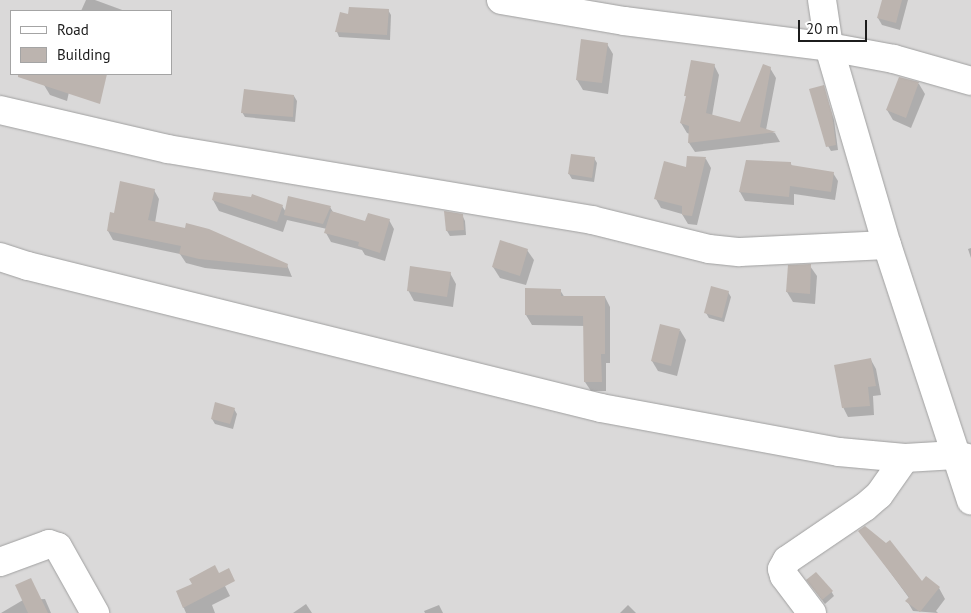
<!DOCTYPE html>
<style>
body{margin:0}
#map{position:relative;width:971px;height:613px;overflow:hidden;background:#ece8e2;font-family:"PT Sans",sans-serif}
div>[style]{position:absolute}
.residential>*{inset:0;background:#dad9d9}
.shadow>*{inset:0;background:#0003}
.building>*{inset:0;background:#bcb4af}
.roads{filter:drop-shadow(0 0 1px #a0a0a0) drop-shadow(0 0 1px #a0a0a0)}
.street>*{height:28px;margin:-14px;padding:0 14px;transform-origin:14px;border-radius:14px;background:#fff}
span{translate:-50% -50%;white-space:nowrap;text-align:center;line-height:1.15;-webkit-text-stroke:4.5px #fff;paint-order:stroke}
.legend{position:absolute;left:10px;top:10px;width:162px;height:65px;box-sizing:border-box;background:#fff;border:1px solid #a4a4a4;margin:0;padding:6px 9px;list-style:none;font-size:15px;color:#1c1c1c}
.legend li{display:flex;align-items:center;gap:10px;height:25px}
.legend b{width:25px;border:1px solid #a4a4a4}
.scale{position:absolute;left:798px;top:20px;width:69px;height:22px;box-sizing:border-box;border:2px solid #1c1c1c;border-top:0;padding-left:6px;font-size:15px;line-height:18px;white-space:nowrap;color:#1c1c1c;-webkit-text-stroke:4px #fff;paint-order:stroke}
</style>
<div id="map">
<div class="residential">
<i style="clip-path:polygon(evenodd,0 0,971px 0,971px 613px,0 613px,0 0,11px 11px,171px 11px,171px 74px,11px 74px,11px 11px)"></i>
</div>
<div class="shadow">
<i style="clip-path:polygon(86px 0,95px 0,125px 11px,81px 11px)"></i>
<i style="clip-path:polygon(883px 0,908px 0,900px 30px,882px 25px,878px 18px)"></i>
<i style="clip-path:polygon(388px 10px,391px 15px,390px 40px,339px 37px,337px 32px,349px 15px)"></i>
<i style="clip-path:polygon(607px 44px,613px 54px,608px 94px,583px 90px,577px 80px)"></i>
<i style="clip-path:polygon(714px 65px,719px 75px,712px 116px,741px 123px,770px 68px,776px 78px,766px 130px,775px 133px,780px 142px,695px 152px,689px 143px,690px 134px,687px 133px,681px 123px,687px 98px,685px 95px)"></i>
<i style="clip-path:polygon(48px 74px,73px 74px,67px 101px,50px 95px,44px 85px)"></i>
<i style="clip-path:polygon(900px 78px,919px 84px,925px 94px,911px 128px,893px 120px,887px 110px)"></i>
<i style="clip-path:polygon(823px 86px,834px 120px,838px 150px,831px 151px,828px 146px)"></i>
<i style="clip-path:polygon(294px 96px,297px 101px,295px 122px,245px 117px,242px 112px)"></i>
<i style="clip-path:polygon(594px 158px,597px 163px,594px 182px,572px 179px,569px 174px)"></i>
<i style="clip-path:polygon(688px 158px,706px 159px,711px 168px,697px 225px,688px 224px,682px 214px,661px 208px,656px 199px,687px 168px)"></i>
<i style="clip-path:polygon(747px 161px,791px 164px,792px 166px,833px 173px,838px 181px,835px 200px,794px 194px,794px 205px,745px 201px,740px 192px)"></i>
<i style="clip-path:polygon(154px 190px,159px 199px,155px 223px,287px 265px,292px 277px,205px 268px,186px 263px,180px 254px,113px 240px,108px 231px,115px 215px)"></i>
<i style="clip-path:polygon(213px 200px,282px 206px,286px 212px,330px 207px,333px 212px,366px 223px,389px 220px,394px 229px,385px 261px,365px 255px,362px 250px,331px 242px,326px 233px,327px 229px,287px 220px,283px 232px,219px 211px)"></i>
<i style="clip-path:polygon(446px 213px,462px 215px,465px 221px,466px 235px,450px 236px,447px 231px)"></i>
<i style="clip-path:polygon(971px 248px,971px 258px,968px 249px)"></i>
<i style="clip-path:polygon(527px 250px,534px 260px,526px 285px,500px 278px,493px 267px)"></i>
<i style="clip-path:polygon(810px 266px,817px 276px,815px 304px,793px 302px,787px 292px)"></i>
<i style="clip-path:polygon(450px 273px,456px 284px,453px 307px,414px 301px,408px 290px)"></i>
<i style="clip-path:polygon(527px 289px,560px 290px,565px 298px,605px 297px,610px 307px,610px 363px,606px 363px,606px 391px,591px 391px,585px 382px,585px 326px,532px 325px,526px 315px)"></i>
<i style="clip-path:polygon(728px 292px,731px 297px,724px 322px,709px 318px,706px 313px)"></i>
<i style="clip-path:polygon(680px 330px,686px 340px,677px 376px,658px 371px,652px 361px)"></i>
<i style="clip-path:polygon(871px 360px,876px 369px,881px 395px,873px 396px,874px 415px,848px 417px,843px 407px)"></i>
<i style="clip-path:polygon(234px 409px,237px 414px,233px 429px,215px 424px,212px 419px)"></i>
<i style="clip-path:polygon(860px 531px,922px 583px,926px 577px,939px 588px,945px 599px,936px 611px,938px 613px,913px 611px,907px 601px,909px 598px)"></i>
<i style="clip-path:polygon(220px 576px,230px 596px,212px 605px,215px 613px,186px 613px,177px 592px)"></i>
<i style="clip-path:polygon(811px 585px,831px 591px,834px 596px,825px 604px)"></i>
<i style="clip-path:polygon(45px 599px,51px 613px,1px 613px,23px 600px)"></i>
<i style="clip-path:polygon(306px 604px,312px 613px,293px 613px)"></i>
<i style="clip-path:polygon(439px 605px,443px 613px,425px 613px,424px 611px)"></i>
<i style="clip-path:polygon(628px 605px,636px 613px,620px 613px)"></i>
</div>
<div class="building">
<i style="clip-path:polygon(882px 0,902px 0,896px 23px,877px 18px)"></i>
<i style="clip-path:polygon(349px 7px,389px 9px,387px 35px,335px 32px,340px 12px,348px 14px)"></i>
<i style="clip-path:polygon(581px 39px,608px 43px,602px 83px,576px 80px)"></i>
<i style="clip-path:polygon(691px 60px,715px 64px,706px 113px,740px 122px,763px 64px,771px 67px,760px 127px,776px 132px,688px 143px,689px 126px,680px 123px,686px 96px,684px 96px)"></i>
<i style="clip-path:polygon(18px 74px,107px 74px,100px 104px,18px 77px)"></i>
<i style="clip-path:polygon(899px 77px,919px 82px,906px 118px,886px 110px)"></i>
<i style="clip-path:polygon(824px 85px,832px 114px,836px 145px,826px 147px,809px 89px)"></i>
<i style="clip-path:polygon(244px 89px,294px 95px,293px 117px,241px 113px)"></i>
<i style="clip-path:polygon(571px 154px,595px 157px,592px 178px,568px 174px)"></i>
<i style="clip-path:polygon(687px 156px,706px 157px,692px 216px,682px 215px,682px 206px,654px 199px,664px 161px,686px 167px)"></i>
<i style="clip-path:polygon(746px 160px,791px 162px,791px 165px,834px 172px,831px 192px,790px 186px,789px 197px,739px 192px)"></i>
<i style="clip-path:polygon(120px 181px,155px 189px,148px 220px,185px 228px,186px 223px,209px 229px,288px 264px,287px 268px,199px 259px,179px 254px,181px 246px,107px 231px,110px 212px,114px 213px)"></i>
<i style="clip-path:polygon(214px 192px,251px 197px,252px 194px,283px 205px,277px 222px,212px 200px)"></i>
<i style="clip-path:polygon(288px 196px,331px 206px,323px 224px,284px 215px)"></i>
<i style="clip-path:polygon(331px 211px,365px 221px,368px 213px,390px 219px,380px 253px,358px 246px,359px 242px,324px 233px)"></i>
<i style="clip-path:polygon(444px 211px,463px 214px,464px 230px,446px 231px)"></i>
<i style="clip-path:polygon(500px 240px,528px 249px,520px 276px,492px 267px)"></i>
<i style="clip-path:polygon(811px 264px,810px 294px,786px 292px,788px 265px)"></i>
<i style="clip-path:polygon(410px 266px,451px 272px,447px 297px,407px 291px)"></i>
<i style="clip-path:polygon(711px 286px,729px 291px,722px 318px,704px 313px)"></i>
<i style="clip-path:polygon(525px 288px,561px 289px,561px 296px,605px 296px,605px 354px,601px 354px,602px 382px,584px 382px,583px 316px,525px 315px)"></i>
<i style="clip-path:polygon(660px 324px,680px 329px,671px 366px,651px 361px)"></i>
<i style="clip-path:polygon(871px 358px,876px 386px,868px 387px,870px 406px,842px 408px,834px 365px)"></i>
<i style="clip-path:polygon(215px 402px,235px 408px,230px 424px,211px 419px)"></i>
<i style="clip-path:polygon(865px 526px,886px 543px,890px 540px,922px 581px,926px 576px,940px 587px,920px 612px,905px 601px,909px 597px,858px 531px)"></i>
<i style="clip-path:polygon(215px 565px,219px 573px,229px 568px,235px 581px,183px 608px,176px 591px,192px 584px,189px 579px)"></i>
<i style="clip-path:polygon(816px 572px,833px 591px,822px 600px,806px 580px)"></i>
<i style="clip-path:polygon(31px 578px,48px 613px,28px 613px,15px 585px)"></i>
</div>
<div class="roads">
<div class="street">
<i style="left:501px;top:0;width:125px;rotate:9.7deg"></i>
<i style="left:624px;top:21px;width:207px;rotate:7.2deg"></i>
<i style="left:829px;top:47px;width:66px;rotate:10.5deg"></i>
<i style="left:894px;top:59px;width:80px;rotate:15.9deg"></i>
<i style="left:822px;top:0;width:48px;rotate:81.5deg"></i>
<i style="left:829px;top:47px;width:206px;rotate:73.7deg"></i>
<i style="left:887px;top:245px;width:269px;rotate:71.8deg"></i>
<i style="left:0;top:110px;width:172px;rotate:13.1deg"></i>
<i style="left:168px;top:149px;width:430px;rotate:9.5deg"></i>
<i style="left:592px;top:220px;width:121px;rotate:13.9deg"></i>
<i style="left:709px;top:249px;width:31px;rotate:6deg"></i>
<i style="left:740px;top:252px;width:147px;rotate:-2.7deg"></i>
<i style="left:0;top:257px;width:29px;rotate:18deg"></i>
<i style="left:28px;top:266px;width:590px;rotate:13.92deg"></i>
<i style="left:601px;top:408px;width:242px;rotate:10.5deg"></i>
<i style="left:839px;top:452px;width:66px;rotate:5.2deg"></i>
<i style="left:905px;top:458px;width:51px;rotate:-3.4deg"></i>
<i style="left:956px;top:455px;width:16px;rotate:15deg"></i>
<i style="left:0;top:562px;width:52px;rotate:-20.2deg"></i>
<i style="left:49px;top:544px;width:9px;rotate:18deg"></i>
<i style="left:58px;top:547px;width:76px;rotate:60.7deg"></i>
<i style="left:812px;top:613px;width:46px;rotate:-127.1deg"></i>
<i style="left:784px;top:576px;width:7px;rotate:-106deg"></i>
<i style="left:782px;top:569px;width:10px;rotate:-61deg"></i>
<i style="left:787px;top:560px;width:94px;rotate:-34.2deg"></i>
<i style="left:865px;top:507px;width:18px;rotate:-41deg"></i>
<i style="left:879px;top:495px;width:45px;rotate:-54.9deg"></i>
</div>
</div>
<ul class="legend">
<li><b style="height:6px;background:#fff"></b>Road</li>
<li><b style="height:14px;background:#bcb4af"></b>Building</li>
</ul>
<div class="scale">20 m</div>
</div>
